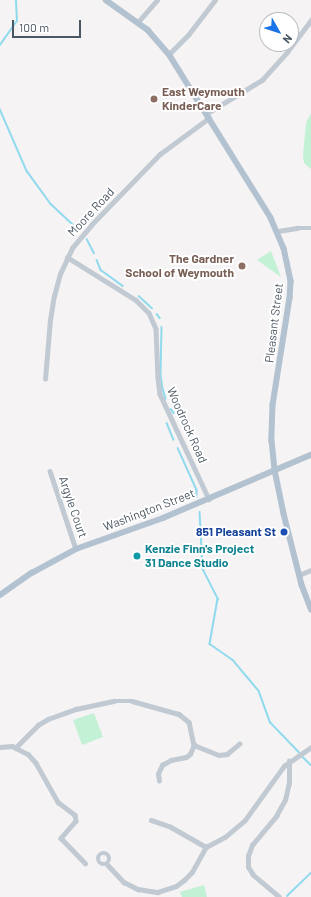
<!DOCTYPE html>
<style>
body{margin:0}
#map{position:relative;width:311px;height:897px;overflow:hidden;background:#f5f3f3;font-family:Barlow,sans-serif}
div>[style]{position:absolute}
.green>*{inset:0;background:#c3f1d5}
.stream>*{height:1.5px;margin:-0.75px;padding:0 0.75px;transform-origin:0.75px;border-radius:0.75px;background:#90daee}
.minor>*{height:4.5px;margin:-2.25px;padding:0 2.25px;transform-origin:2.25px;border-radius:2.25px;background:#c1cad2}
.minor>.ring{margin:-2.25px;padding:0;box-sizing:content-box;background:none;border:4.5px solid #c1cad2;border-radius:50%}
.major>*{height:5.5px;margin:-2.75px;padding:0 2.75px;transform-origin:2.75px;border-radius:2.75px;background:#b3c2d1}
.dots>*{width:11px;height:11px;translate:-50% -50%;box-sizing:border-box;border:2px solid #fff;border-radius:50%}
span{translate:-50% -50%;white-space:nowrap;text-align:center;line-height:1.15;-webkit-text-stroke:4px #fff;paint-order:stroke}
.education-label{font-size:12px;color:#785e54;font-weight:700}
.left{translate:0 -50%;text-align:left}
.right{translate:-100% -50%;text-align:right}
.street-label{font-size:12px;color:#4a5661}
.transit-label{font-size:12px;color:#164399;font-weight:700}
.culture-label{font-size:12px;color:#0d838f;font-weight:700}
.north{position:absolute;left:259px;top:12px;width:40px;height:40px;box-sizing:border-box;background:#fff;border:1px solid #b7bbc0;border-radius:50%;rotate:129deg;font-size:11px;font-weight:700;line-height:16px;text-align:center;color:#4a5661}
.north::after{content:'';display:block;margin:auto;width:14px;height:18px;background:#1a73e8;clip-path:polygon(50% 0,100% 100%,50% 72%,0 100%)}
.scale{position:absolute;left:12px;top:20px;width:69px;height:18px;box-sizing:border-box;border:2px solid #4a5661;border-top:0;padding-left:5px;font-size:12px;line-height:14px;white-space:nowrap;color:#4a5661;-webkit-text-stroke:3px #fff;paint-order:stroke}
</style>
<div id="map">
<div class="green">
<i style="clip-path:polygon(311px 113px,311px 169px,304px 163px,303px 155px,306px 123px)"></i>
<i style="clip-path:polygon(271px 251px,281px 277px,257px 260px)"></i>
<i style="clip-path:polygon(94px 713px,103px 737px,82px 745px,73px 720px)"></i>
<i style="clip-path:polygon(204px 885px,207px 897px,182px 897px,180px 892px)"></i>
</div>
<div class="stream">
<i style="left:0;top:45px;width:29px;rotate:-55deg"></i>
<i style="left:17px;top:21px;width:21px;rotate:-93deg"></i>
<i style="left:0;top:109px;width:68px;rotate:66.5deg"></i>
<i style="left:27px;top:171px;width:41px;rotate:54deg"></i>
<i style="left:51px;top:204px;width:38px;rotate:43deg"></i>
<i style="left:87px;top:239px;width:16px;rotate:63deg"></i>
<i style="left:97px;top:260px;width:11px;rotate:68deg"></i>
<i style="left:101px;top:270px;width:27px;rotate:36deg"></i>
<i style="left:139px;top:296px;width:18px;rotate:43deg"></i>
<i style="left:157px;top:314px;width:5px;rotate:53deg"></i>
<i style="left:162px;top:327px;width:48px;rotate:91.2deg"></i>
<i style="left:161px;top:375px;width:14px;rotate:82deg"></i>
<i style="left:163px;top:389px;width:10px;rotate:73deg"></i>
<i style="left:171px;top:409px;width:5px;rotate:53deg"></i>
<i style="left:167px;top:423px;width:18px;rotate:68deg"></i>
<i style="left:178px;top:448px;width:46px;rotate:65.7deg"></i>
<i style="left:197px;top:490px;width:7px;rotate:90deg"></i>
<i style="left:200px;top:512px;width:57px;rotate:87deg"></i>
<i style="left:203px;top:569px;width:34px;rotate:63deg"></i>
<i style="left:218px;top:599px;width:46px;rotate:100.1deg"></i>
<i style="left:210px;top:644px;width:28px;rotate:35deg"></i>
<i style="left:233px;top:660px;width:40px;rotate:50deg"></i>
<i style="left:259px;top:691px;width:33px;rotate:70deg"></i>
<i style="left:270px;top:722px;width:42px;rotate:46deg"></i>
<i style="left:303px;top:757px;width:11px;rotate:45deg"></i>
<i style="left:287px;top:896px;width:33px;rotate:-44deg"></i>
</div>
<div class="minor">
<i style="left:138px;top:22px;width:29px;rotate:-49deg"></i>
<i style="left:169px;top:54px;width:27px;rotate:-45deg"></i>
<i style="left:188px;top:35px;width:44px;rotate:-52.4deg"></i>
<i style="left:206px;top:114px;width:66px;rotate:-31.3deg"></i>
<i style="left:262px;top:80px;width:38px;rotate:-48deg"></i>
<i style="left:287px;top:52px;width:40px;rotate:-53deg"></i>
<i style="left:278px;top:231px;width:20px;rotate:-9deg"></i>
<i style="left:298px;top:228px;width:13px"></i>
<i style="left:67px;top:257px;width:81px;rotate:31.9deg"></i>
<i style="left:136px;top:300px;width:18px;rotate:45deg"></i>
<i style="left:149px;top:313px;width:17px;rotate:66deg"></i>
<i style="left:156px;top:329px;width:49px;rotate:87.7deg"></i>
<i style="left:158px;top:378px;width:16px;rotate:83deg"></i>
<i style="left:160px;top:394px;width:116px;rotate:65deg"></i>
<i style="left:45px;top:379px;width:59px;rotate:-85.2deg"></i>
<i style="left:50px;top:320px;width:24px;rotate:-81deg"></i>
<i style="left:54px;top:296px;width:23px;rotate:-75deg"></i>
<i style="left:60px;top:274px;width:29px;rotate:-65deg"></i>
<i style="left:72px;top:248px;width:30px;rotate:-50deg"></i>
<i style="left:91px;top:225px;width:99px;rotate:-45.8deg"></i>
<i style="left:160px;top:154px;width:61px;rotate:-36.3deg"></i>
<i style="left:50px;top:471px;width:82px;rotate:71.6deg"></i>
<i style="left:299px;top:575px;width:13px;rotate:-23deg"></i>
<i style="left:0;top:747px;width:12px;rotate:-5deg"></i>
<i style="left:12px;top:746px;width:18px;rotate:27deg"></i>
<i style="left:28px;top:754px;width:12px;rotate:48deg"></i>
<i style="left:36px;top:763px;width:45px;rotate:60.6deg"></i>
<i style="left:58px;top:802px;width:21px;rotate:37deg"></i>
<i style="left:75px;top:815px;width:6px;rotate:81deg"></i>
<i style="left:76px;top:821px;width:23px;rotate:131deg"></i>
<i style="left:61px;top:838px;width:35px;rotate:46deg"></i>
<i style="left:16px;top:747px;width:31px;rotate:-45deg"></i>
<i style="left:38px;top:725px;width:12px;rotate:-31deg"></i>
<i style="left:48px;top:719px;width:30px;rotate:-20deg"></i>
<i style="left:76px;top:709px;width:39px;rotate:-12deg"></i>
<i style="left:114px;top:701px;width:18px"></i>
<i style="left:132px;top:701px;width:49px;rotate:15.5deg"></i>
<i style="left:179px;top:714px;width:13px;rotate:39deg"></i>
<i style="left:189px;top:722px;width:24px;rotate:78deg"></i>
<i style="left:159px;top:781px;width:7px;rotate:-98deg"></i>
<i style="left:158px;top:774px;width:10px;rotate:-66deg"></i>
<i style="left:162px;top:765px;width:10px;rotate:-29deg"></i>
<i style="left:171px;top:760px;width:15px;rotate:-11deg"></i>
<i style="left:186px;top:757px;width:5px;rotate:-37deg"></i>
<i style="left:190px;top:754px;width:10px;rotate:-66deg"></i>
<i style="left:194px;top:745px;width:27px;rotate:22deg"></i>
<i style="left:219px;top:755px;width:8px;rotate:-7deg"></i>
<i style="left:227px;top:754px;width:16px;rotate:-40deg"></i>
<i style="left:151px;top:820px;width:21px;rotate:19deg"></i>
<i style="left:171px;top:827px;width:40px;rotate:29.7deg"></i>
<i class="ring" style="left:98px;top:853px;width:7.5px;height:7.5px"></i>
<i style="left:107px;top:864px;width:25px;rotate:47deg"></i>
<i style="left:124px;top:882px;width:16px;rotate:27deg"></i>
<i style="left:138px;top:889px;width:20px;rotate:9deg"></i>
<i style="left:158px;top:892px;width:19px;rotate:-18deg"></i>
<i style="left:176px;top:886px;width:10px;rotate:-37deg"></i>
<i style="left:184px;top:880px;width:11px;rotate:-45deg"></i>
<i style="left:192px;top:872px;width:29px;rotate:-61deg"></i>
<i style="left:206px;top:847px;width:21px;rotate:-28deg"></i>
<i style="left:225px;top:837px;width:26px;rotate:-40deg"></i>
<i style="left:245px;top:820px;width:67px;rotate:-54.2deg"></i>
<i style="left:284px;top:766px;width:33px;rotate:-35deg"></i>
<i style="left:279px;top:897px;width:34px;rotate:-140deg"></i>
<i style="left:253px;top:875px;width:9px;rotate:-122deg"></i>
<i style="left:248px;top:867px;width:11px;rotate:-90deg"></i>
<i style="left:248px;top:856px;width:12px;rotate:-70deg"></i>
<i style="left:252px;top:845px;width:38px;rotate:-50deg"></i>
<i style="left:276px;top:816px;width:18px;rotate:-61deg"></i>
<i style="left:285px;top:800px;width:17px;rotate:-77deg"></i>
<i style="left:289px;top:783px;width:22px;rotate:-90deg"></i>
</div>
<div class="major">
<i style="left:106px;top:0;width:52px;rotate:35.5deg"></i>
<i style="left:148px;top:30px;width:32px;rotate:49deg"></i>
<i style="left:169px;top:54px;width:193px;rotate:58.1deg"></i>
<i style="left:271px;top:218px;width:33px;rotate:67deg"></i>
<i style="left:284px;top:248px;width:34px;rotate:78deg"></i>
<i style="left:291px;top:281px;width:17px;rotate:93deg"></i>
<i style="left:290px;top:298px;width:108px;rotate:99deg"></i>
<i style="left:273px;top:405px;width:36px;rotate:92deg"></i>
<i style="left:272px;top:441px;width:29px;rotate:84deg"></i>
<i style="left:275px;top:470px;width:45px;rotate:78.4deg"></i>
<i style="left:284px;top:514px;width:73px;rotate:75.8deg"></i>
<i style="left:302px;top:585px;width:26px;rotate:69deg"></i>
<i style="left:0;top:595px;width:39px;rotate:-35deg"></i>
<i style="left:32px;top:573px;width:50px;rotate:-28.6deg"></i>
<i style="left:76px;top:549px;width:92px;rotate:-19.6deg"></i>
<i style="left:163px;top:518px;width:161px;rotate:-23.1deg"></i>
</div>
<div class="dots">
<i style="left:154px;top:99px;background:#8d6e63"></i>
<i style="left:242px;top:266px;background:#8d6e63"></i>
<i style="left:284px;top:532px;background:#1a4fb4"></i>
<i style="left:137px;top:556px;background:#0f9aa8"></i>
</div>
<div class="education-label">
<span class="left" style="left:162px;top:99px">East Weymouth<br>KinderCare</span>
<span class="right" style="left:234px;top:266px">The Gardner<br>School of Weymouth</span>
</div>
<div class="street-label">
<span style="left:91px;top:212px;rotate:-47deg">Moore Road</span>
<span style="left:274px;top:323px;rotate:-83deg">Pleasant Street</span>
<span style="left:187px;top:425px;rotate:66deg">Woodrock Road</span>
<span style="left:73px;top:507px;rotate:71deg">Argyle Court</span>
<span style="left:149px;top:510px;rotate:-21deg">Washington Street</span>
</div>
<div class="transit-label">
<span class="right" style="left:276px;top:532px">851 Pleasant St</span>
</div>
<div class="culture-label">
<span class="left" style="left:145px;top:556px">Kenzie Finn's Project<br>31 Dance Studio</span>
</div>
<div class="north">N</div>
<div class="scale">100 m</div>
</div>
